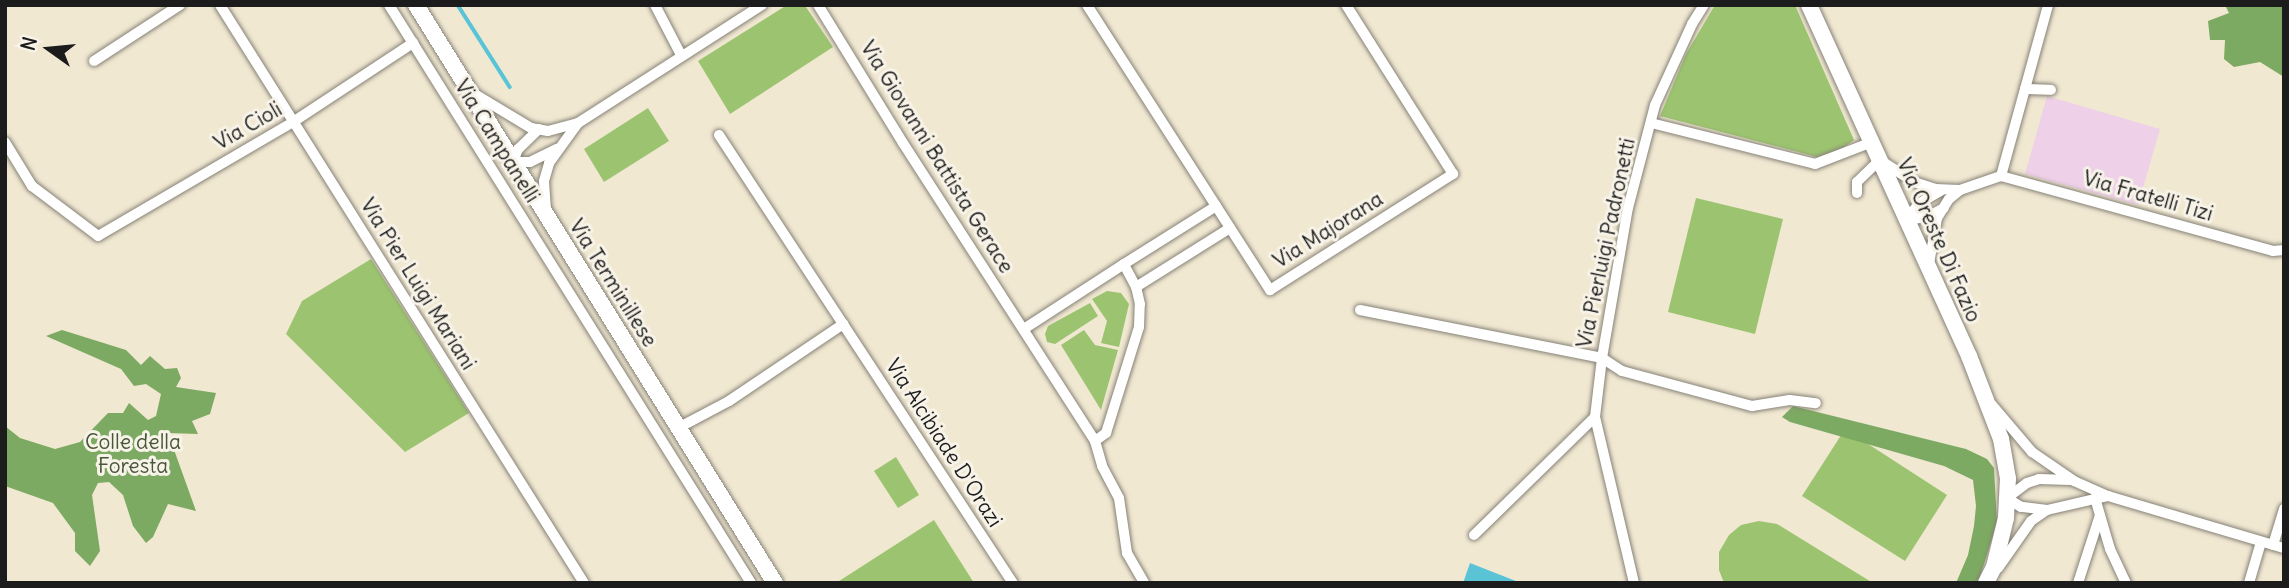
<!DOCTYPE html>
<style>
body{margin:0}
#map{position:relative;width:2289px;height:588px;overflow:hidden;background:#f1e8d2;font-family:Delius,sans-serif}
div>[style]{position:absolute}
.built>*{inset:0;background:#eed0e8}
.green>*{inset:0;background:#9cc470}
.forest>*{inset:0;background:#7daa62}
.water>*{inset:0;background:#5ac4d6}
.stream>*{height:3.5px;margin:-1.75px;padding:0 1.75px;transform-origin:1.75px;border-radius:1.75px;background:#5ac4d6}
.roads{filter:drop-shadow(0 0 2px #868277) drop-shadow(0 0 2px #868277)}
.street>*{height:10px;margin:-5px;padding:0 5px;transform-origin:5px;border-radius:5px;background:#fff}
.secondary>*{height:16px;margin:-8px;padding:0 8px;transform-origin:8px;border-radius:8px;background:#fff}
span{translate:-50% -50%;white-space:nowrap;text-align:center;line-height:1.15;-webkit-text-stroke:6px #f7f3e8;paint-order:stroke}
.street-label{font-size:21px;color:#1c1c1c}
.park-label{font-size:21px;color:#495739}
.frame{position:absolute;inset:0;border:7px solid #1c1c1c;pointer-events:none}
.north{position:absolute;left:14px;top:14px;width:70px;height:70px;-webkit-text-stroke:5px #f7f3e8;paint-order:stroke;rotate:285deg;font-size:19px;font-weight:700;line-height:28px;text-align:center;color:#1c1c1c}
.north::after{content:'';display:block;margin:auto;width:24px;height:32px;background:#1c1c1c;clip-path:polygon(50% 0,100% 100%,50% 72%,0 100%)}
</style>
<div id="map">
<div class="built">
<i style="clip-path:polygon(2047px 96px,2160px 129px,2138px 205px,2025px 174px)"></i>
</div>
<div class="green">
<i style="clip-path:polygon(787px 5px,806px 7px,833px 47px,730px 114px,698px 61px)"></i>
<i style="clip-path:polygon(1715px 5px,1795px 5px,1854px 140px,1840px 150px,1817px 157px,1660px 116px,1686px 54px)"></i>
<i style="clip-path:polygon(648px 108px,669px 141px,604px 182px,584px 149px)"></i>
<i style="clip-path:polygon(1696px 198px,1783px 219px,1755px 334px,1668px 312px)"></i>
<i style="clip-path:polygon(371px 259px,469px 413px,405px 452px,286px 334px,302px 301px)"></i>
<i style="clip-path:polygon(1107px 291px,1121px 293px,1129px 304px,1119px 347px,1101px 343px,1107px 321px,1092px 299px)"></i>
<i style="clip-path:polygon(1090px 303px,1098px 316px,1055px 344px,1047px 342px,1045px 334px,1048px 326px)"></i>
<i style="clip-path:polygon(1084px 330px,1095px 345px,1118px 350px,1101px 410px,1061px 345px)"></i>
<i style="clip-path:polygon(1845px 429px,1947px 495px,1905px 561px,1802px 496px)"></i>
<i style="clip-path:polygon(896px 457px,919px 495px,898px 508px,874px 471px)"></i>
<i style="clip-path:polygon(934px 520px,974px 583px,836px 583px)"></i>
<i style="clip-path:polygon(1759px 521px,1777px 524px,1873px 583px,1724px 583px,1719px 570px,1719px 552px,1729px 535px,1741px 525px)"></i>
</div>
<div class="forest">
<i style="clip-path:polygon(2225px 5px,2284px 7px,2284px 77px,2260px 62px,2234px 67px,2224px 59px,2225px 40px,2210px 40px,2208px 21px,2229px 13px)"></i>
<i style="clip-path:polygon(62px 330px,126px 350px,141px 365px,150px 356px,165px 369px,177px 368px,181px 378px,176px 387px,216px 393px,210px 414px,192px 421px,198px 434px,168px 433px,196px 511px,168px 504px,153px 537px,146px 543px,133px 526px,123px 495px,109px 482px,98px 483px,92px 495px,100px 551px,90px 566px,75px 551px,75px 533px,53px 503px,5px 486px,5px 426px,20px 438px,55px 449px,80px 442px,108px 413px,123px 413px,129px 403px,148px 420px,156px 416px,161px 394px,146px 384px,134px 386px,121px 369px,46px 336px)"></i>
<i style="clip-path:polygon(1793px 406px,1966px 449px,1987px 459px,1994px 468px,1997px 523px,1978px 583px,1956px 583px,1968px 555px,1974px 526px,1976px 506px,1973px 480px,1944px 466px,1790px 422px,1782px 417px)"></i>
</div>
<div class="water">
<i style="clip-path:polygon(1470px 563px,1521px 583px,1463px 583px)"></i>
</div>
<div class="stream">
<i style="left:458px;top:5px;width:97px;rotate:57.6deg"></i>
</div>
<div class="roads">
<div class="street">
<i style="left:220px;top:5px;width:683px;rotate:57.8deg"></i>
<i style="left:389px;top:5px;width:682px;rotate:57.94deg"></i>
<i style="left:655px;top:5px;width:56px;rotate:62.5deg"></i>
<i style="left:818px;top:5px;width:162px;rotate:58.4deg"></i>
<i style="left:903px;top:143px;width:354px;rotate:57.2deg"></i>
<i style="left:1095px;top:441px;width:14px;rotate:-36deg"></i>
<i style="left:1106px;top:433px;width:111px;rotate:-72.7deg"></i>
<i style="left:1139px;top:327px;width:23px;rotate:-88deg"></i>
<i style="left:1140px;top:304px;width:17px;rotate:-103deg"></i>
<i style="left:1136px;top:287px;width:26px;rotate:-118deg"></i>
<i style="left:1124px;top:264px;width:119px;rotate:147deg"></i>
<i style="left:1087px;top:5px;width:339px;rotate:57.3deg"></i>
<i style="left:1270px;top:290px;width:217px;rotate:-32.4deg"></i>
<i style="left:1453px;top:174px;width:200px;rotate:-122.3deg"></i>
<i style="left:94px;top:61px;width:103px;rotate:-33.1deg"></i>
<i style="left:2025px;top:89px;width:26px;rotate:2deg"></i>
<i style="left:473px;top:93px;width:68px;rotate:31.1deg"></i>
<i style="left:531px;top:128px;width:17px;rotate:10deg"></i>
<i style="left:548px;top:131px;width:31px;rotate:-15deg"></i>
<i style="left:1651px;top:123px;width:169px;rotate:14deg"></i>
<i style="left:1815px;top:164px;width:61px;rotate:-21.1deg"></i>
<i style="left:539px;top:129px;width:29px;rotate:136deg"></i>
<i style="left:518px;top:149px;width:14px;rotate:111deg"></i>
<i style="left:513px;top:162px;width:17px"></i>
<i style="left:530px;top:162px;width:30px;rotate:-26deg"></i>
<i style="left:719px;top:135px;width:536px;rotate:56.73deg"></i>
<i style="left:5px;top:142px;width:52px;rotate:58.5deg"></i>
<i style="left:32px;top:186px;width:83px;rotate:37.1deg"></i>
<i style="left:98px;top:236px;width:226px;rotate:-30.3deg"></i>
<i style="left:293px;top:122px;width:144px;rotate:-33.4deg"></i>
<i style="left:2001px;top:176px;width:282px;rotate:15.4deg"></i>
<i style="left:2273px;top:251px;width:11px;rotate:-5deg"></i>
<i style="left:1857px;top:193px;width:11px;rotate:-90deg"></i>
<i style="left:1857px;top:182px;width:32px;rotate:-44deg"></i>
<i style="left:1880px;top:160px;width:40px;rotate:32.9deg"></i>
<i style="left:1914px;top:182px;width:22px;rotate:18deg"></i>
<i style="left:1935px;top:189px;width:25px;rotate:2deg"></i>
<i style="left:546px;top:210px;width:29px;rotate:-94deg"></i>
<i style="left:544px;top:181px;width:19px;rotate:-74deg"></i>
<i style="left:549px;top:163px;width:49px;rotate:-54.1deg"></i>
<i style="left:578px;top:123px;width:219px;rotate:-32.7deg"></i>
<i style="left:1907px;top:220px;width:19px;rotate:-55deg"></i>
<i style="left:1918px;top:204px;width:28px;rotate:-30deg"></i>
<i style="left:1907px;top:220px;width:20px;rotate:-9deg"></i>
<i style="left:1927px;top:217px;width:19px;rotate:-28deg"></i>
<i style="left:1124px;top:264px;width:109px;rotate:-32.2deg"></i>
<i style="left:1929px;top:264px;width:47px;rotate:-80.1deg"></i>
<i style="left:1937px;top:218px;width:22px;rotate:-58deg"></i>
<i style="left:1949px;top:199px;width:14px;rotate:-39deg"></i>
<i style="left:1960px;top:190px;width:43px;rotate:-18.9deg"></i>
<i style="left:2001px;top:176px;width:177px;rotate:-74.6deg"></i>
<i style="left:1136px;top:287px;width:111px;rotate:-32.1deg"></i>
<i style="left:1360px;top:310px;width:247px;rotate:11.2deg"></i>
<i style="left:1602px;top:358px;width:24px;rotate:33deg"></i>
<i style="left:1622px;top:371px;width:135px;rotate:15.1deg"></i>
<i style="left:1752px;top:406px;width:38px;rotate:-9deg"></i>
<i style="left:1790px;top:400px;width:26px;rotate:7deg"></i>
<i style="left:1992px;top:405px;width:62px;rotate:49.6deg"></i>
<i style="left:2032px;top:452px;width:51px;rotate:34.6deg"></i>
<i style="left:2074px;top:481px;width:37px;rotate:24deg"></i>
<i style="left:2108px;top:496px;width:184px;rotate:16.5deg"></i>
<i style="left:678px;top:428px;width:58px;rotate:-27.9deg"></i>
<i style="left:729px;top:401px;width:138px;rotate:-34deg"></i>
<i style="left:1095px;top:441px;width:26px;rotate:74deg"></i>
<i style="left:1102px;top:466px;width:36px;rotate:62deg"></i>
<i style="left:1119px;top:498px;width:56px;rotate:81.7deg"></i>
<i style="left:1127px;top:553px;width:34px;rotate:60deg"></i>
<i style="left:2095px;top:498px;width:53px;rotate:73.6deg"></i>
<i style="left:2110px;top:549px;width:38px;rotate:65deg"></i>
<i style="left:2047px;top:510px;width:26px;rotate:-173deg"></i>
<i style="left:2021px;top:507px;width:17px;rotate:-147deg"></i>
<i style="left:2007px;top:498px;width:25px;rotate:-37deg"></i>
<i style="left:2027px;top:483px;width:13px;rotate:-18deg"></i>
<i style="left:2039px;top:479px;width:32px;rotate:2deg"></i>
<i style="left:1474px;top:535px;width:169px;rotate:-44.3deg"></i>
<i style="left:2273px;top:545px;width:38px;rotate:-73deg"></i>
<i style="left:1998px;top:568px;width:57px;rotate:-54.9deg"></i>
<i style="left:2031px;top:521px;width:19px;rotate:-35deg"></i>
<i style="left:2047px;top:510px;width:63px;rotate:-12.9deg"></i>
<i style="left:1634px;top:583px;width:171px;rotate:-103.2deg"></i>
<i style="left:1595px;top:417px;width:59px;rotate:-83.2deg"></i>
<i style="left:1602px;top:358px;width:152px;rotate:-80.2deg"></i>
<i style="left:1628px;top:208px;width:106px;rotate:-75.3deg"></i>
<i style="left:1655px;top:105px;width:89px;rotate:-65.4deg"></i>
<i style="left:1692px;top:24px;width:22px;rotate:-58deg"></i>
<i style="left:2078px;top:583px;width:71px;rotate:-72.1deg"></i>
<i style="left:2249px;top:583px;width:43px;rotate:-73.7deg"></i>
</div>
<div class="secondary">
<i style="left:416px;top:5px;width:680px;rotate:58.16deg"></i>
<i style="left:1809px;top:5px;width:386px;rotate:65.5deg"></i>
<i style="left:1969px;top:356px;width:89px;rotate:68.9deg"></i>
<i style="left:2001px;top:439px;width:40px;rotate:80deg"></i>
<i style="left:2008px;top:478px;width:40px;rotate:92.9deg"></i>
<i style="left:2006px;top:518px;width:50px;rotate:103.8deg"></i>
<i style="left:1994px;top:567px;width:18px;rotate:117deg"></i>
</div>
</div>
<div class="street-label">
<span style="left:248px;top:126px;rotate:-30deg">Via Cioli</span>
<span style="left:497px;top:141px;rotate:58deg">Via Campanelli</span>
<span style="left:937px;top:157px;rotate:58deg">Via Giovanni Battista Gerace</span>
<span style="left:2148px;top:196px;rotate:16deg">Via Fratelli Tizi</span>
<span style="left:1328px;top:230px;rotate:-32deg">Via Majorana</span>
<span style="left:1939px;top:240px;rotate:66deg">Via Oreste Di Fazio</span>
<span style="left:1606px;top:243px;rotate:-78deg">Via Pierluigi Padronetti</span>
<span style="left:613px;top:283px;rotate:58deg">Via Terminillese</span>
<span style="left:418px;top:284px;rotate:58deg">Via Pier Luigi Mariani</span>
<span style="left:944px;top:443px;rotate:57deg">Via Alcibiade D'Orazi</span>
</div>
<div class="park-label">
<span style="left:133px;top:454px">Colle della<br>Foresta</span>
</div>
<div class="frame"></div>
<div class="north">N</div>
</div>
